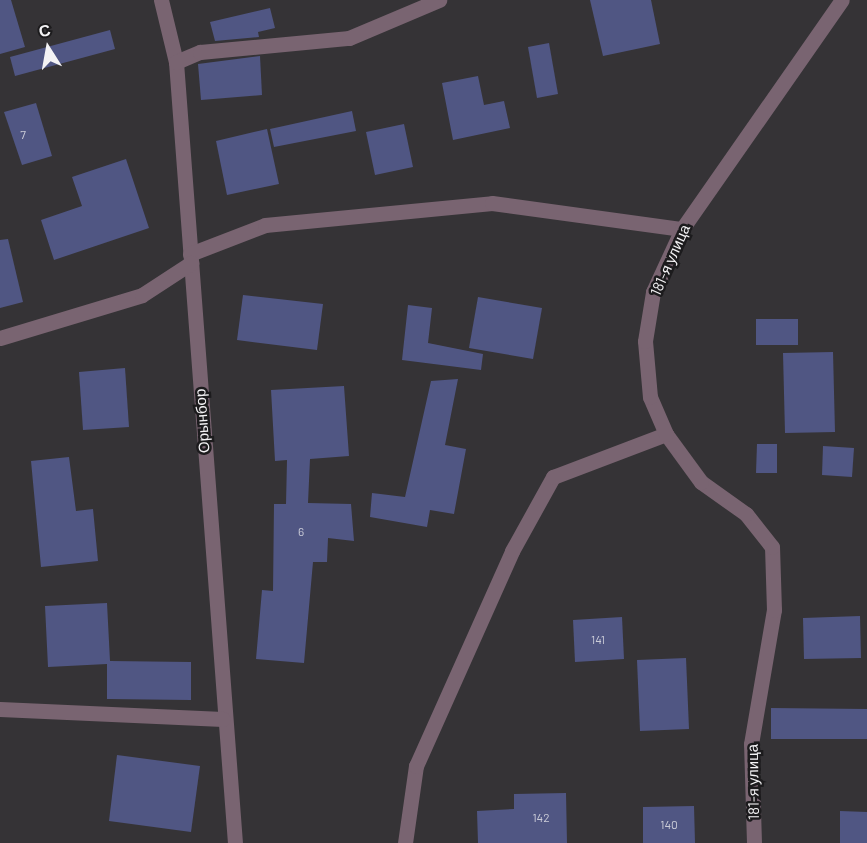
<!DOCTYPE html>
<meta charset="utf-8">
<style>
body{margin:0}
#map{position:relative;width:867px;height:843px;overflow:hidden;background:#353336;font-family:Barlow,sans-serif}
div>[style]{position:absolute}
.building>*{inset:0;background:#505683}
.minor>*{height:15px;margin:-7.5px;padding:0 7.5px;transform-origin:7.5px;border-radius:7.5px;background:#796471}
span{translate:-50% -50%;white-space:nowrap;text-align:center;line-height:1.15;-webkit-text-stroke:5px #1c1b1d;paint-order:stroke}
.number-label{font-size:12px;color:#cbccd8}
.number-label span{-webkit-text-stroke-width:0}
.street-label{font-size:15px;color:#f4f3f5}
.north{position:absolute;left:18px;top:18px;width:60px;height:60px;-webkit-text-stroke:4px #1c1b1d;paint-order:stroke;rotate:349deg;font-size:16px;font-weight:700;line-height:24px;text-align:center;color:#f4f3f5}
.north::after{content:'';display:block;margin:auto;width:21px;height:27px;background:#f4f3f5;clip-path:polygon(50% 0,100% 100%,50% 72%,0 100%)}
</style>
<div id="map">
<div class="building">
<i style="clip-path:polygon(0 0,11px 0,25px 47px,0 54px)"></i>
<i style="clip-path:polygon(590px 0,651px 0,660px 44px,603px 56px)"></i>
<i style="clip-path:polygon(270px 8px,275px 28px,258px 32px,259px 37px,215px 41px,210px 22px)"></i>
<i style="clip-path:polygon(110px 30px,115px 49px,15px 76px,10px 57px)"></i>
<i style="clip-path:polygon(549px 43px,558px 94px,537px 98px,528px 47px)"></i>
<i style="clip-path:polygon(260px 56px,262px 95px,201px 100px,198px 64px)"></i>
<i style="clip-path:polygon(478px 76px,484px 105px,504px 101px,510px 128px,453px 140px,442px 83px)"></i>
<i style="clip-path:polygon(36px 103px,52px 156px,22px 165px,4px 112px)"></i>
<i style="clip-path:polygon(352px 111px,356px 131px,274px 147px,270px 129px)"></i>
<i style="clip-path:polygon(404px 124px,413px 167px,375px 175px,366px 132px)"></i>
<i style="clip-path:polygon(267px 129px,279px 184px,227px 195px,216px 141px)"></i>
<i style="clip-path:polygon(126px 159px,149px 228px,54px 260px,41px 220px,82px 206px,72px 177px)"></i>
<i style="clip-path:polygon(8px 239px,23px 302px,0 308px,0 240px)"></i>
<i style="clip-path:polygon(243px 295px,323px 304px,317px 350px,237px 340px)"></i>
<i style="clip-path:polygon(478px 297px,542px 308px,533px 359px,469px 348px)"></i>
<i style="clip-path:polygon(408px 305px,432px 308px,428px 343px,483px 354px,481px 370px,402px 360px)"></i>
<i style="clip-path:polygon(756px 319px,798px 319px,798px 345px,756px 345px)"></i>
<i style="clip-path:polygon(833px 352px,835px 432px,785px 433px,783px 353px)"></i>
<i style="clip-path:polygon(125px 368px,129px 427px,83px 430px,79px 372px)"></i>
<i style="clip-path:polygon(458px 379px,445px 445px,466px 449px,454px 514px,430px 510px,427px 527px,370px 517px,372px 493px,405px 497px,431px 381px)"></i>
<i style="clip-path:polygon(344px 386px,349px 456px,310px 459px,308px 503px,351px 504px,354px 541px,328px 538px,327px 562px,313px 562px,304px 663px,256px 659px,262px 590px,273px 591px,274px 504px,286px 504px,287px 460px,275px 461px,271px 390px)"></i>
<i style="clip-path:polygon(757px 444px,777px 444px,777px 473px,756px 473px)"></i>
<i style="clip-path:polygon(823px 446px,854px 448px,852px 477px,822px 475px)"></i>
<i style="clip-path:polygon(69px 457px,76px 511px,93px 509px,98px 561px,41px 567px,31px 461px)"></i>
<i style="clip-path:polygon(107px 603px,110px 661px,191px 662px,191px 700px,107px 699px,107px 664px,48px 667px,45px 606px)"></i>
<i style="clip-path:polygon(860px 616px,861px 658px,804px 659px,803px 618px)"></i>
<i style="clip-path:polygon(622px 617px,624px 659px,575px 662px,573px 620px)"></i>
<i style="clip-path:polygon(686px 658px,689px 729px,640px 731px,637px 660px)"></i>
<i style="clip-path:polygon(771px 708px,867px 709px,867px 739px,771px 739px)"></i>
<i style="clip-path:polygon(117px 755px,200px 766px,191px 832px,109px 821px)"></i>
<i style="clip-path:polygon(566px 793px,567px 843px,478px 843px,477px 811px,514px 809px,514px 794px)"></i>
<i style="clip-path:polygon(694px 806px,695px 843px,643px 843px,643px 807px)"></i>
<i style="clip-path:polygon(840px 811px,867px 812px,867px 843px,840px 843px)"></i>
</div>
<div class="minor">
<i style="left:161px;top:0;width:64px;rotate:76.4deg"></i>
<i style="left:176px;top:62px;width:783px;rotate:85.68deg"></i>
<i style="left:176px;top:62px;width:26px;rotate:-23deg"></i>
<i style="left:200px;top:52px;width:150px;rotate:-5.4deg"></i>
<i style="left:349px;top:38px;width:98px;rotate:-22.9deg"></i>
<i style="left:190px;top:254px;width:80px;rotate:-21.1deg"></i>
<i style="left:265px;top:225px;width:228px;rotate:-5.5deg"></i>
<i style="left:492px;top:203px;width:192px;rotate:7.8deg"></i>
<i style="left:0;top:338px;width:148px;rotate:-16.8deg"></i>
<i style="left:142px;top:295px;width:59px;rotate:-33.1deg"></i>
<i style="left:0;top:709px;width:223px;rotate:2.6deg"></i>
<i style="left:405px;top:843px;width:78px;rotate:-81.9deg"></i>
<i style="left:416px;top:766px;width:235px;rotate:-65.9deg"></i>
<i style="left:512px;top:551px;width:85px;rotate:-61deg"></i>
<i style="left:553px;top:477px;width:121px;rotate:-20.8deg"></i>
<i style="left:754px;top:843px;width:99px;rotate:-91.7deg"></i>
<i style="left:751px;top:744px;width:136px;rotate:-80.3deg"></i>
<i style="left:774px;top:610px;width:63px;rotate:-91.8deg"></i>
<i style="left:772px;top:547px;width:42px;rotate:-128.2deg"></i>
<i style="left:746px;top:514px;width:55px;rotate:-144.6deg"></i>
<i style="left:701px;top:482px;width:59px;rotate:-126.1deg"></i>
<i style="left:666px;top:434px;width:40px;rotate:-113.4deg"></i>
<i style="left:650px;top:397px;width:56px;rotate:-95.1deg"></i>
<i style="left:645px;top:341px;width:50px;rotate:-80.7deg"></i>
<i style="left:653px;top:292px;width:69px;rotate:-65.3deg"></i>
<i style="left:682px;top:229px;width:279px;rotate:-55.1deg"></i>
</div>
<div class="number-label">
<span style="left:23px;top:135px">7</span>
<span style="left:301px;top:532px">6</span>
<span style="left:598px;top:640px">141</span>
<span style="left:541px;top:818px">142</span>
<span style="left:669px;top:825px">140</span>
</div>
<div class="street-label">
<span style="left:670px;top:260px;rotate:-66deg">181-я улица</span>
<span style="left:202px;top:421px;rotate:-94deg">Орынбор</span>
<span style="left:753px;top:782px;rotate:-91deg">181-я улица</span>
</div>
<div class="north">С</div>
</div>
